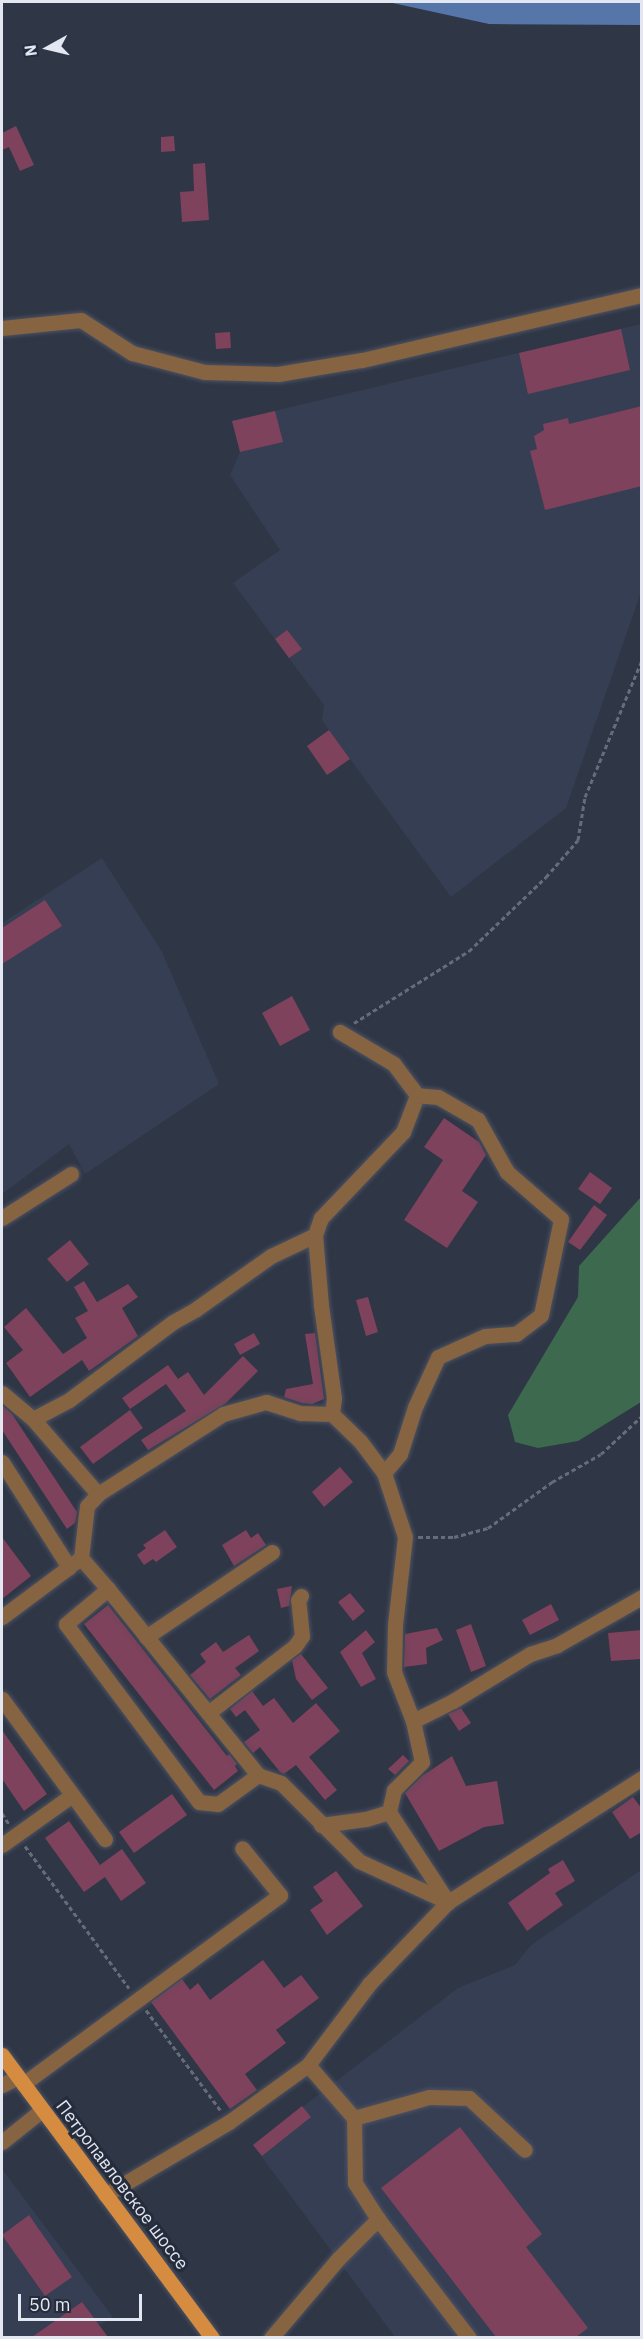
<!DOCTYPE html>
<meta charset="utf-8">
<style>
body{margin:0}
#map{position:relative;width:643px;height:2339px;overflow:hidden;background:#2f3646;font-family:"IBM Plex Sans",sans-serif}
div>[style]{position:absolute}
.built>*{inset:0;background:#363e54}
.green>*{inset:0;background:#3d6a4f}
.water>*{inset:0;background:#5676aa}
.building>*{inset:0;background:#7e425c}
.path>*{height:3px;margin-top:-1.5px;transform-origin:0;background:repeating-linear-gradient(90deg,#666c7a 0 4.5px,transparent 0 7.5px)}
.roads{filter:drop-shadow(0 0 2px #4c5261) drop-shadow(0 0 2px #4c5261)}
.minor>*{height:15px;margin:-7.5px;padding:0 7.5px;transform-origin:7.5px;border-radius:7.5px;background:#866341}
.major>*{height:15px;margin:-7.5px;padding:0 7.5px;transform-origin:7.5px;border-radius:7.5px;background:#d58c40}
span{translate:-50% -50%;white-space:nowrap;text-align:center;line-height:1.15;-webkit-text-stroke:6px #252c3b;paint-order:stroke}
.street-label{font-size:18px;color:#e2e7f1}
.frame{position:absolute;inset:0;border:3px solid #e2e7f1;pointer-events:none}
.north{position:absolute;left:18px;top:18px;width:60px;height:60px;-webkit-text-stroke:4px #252c3b;paint-order:stroke;rotate:262deg;font-size:16px;font-weight:700;line-height:24px;text-align:center;color:#e2e7f1}
.north::after{content:'';display:block;margin:auto;width:21px;height:27px;background:#e2e7f1;clip-path:polygon(50% 0,100% 100%,50% 72%,0 100%)}
.scale{position:absolute;left:18px;top:2294px;width:124px;height:27px;box-sizing:border-box;border:3px solid #e2e7f1;border-top:0;padding-left:8px;font-size:18px;line-height:21px;white-space:nowrap;color:#e2e7f1;-webkit-text-stroke:4px #252c3b;paint-order:stroke}
</style>
<div id="map">
<div class="built">
<i style="clip-path:polygon(641px 324px,641px 592px,566px 808px,451px 897px,329px 730px,322px 720px,324px 705px,233px 583px,280px 550px,230px 475px,240px 452px,232px 421px)"></i>
<i style="clip-path:polygon(102px 858px,162px 952px,219px 1084px,85px 1174px,69px 1144px,2px 1194px,2px 923px)"></i>
<i style="clip-path:polygon(641px 1870px,641px 2337px,395px 2337px,253px 2145px,458px 1988px,515px 1965px,531px 1945px)"></i>
<i style="clip-path:polygon(2px 2169px,113px 2317px,80px 2337px,2px 2337px)"></i>
</div>
<div class="green">
<i style="clip-path:polygon(641px 1197px,641px 1402px,578px 1441px,538px 1448px,515px 1442px,508px 1415px,578px 1297px,579px 1266px)"></i>
</div>
<div class="water">
<i style="clip-path:polygon(318px 2px,641px 2px,641px 25px,489px 24px,388px 2px)"></i>
</div>
<div class="building">
<i style="clip-path:polygon(16px 126px,34px 165px,20px 171px,9px 147px,2px 150px,2px 133px)"></i>
<i style="clip-path:polygon(174px 136px,175px 151px,161px 152px,161px 137px)"></i>
<i style="clip-path:polygon(205px 163px,209px 220px,182px 222px,180px 192px,194px 191px,193px 164px)"></i>
<i style="clip-path:polygon(621px 329px,630px 370px,528px 394px,519px 353px)"></i>
<i style="clip-path:polygon(230px 332px,231px 348px,216px 349px,215px 333px)"></i>
<i style="clip-path:polygon(642px 406px,642px 486px,545px 510px,530px 451px,537px 449px,534px 436px,544px 430px,543px 424px,568px 418px,569px 424px)"></i>
<i style="clip-path:polygon(275px 411px,283px 442px,240px 452px,232px 421px)"></i>
<i style="clip-path:polygon(287px 630px,302px 649px,289px 658px,275px 639px)"></i>
<i style="clip-path:polygon(329px 730px,350px 759px,327px 775px,307px 746px)"></i>
<i style="clip-path:polygon(45px 900px,62px 926px,2px 964px,2px 928px)"></i>
<i style="clip-path:polygon(292px 996px,310px 1030px,280px 1046px,262px 1013px)"></i>
<i style="clip-path:polygon(444px 1118px,479px 1142px,486px 1155px,462px 1191px,478px 1202px,447px 1248px,404px 1220px,443px 1160px,424px 1147px)"></i>
<i style="clip-path:polygon(590px 1172px,612px 1188px,600px 1204px,578px 1189px)"></i>
<i style="clip-path:polygon(594px 1205px,607px 1215px,580px 1250px,568px 1242px)"></i>
<i style="clip-path:polygon(70px 1240px,89px 1264px,67px 1282px,47px 1259px)"></i>
<i style="clip-path:polygon(84px 1281px,97px 1302px,128px 1284px,138px 1297px,122px 1308px,138px 1336px,89px 1371px,82px 1360px,30px 1397px,6px 1363px,23px 1350px,4px 1327px,26px 1308px,63px 1354px,87px 1338px,75px 1318px,88px 1311px,74px 1287px)"></i>
<i style="clip-path:polygon(368px 1297px,378px 1332px,366px 1336px,356px 1300px)"></i>
<i style="clip-path:polygon(254px 1333px,260px 1344px,240px 1355px,234px 1344px)"></i>
<i style="clip-path:polygon(315px 1333px,324px 1399px,312px 1404px,302px 1403px,284px 1397px,286px 1389px,313px 1384px,305px 1334px)"></i>
<i style="clip-path:polygon(243px 1356px,258px 1371px,226px 1403px,148px 1450px,141px 1440px,186px 1411px,166px 1384px,130px 1409px,122px 1398px,168px 1365px,178px 1379px,188px 1372px,204px 1395px)"></i>
<i style="clip-path:polygon(2px 1405px,12px 1414px,77px 1512px,75px 1523px,67px 1529px,2px 1430px)"></i>
<i style="clip-path:polygon(130px 1410px,143px 1428px,93px 1464px,80px 1447px)"></i>
<i style="clip-path:polygon(340px 1467px,353px 1482px,324px 1507px,312px 1492px)"></i>
<i style="clip-path:polygon(165px 1530px,177px 1547px,156px 1562px,153px 1559px,144px 1565px,137px 1555px,146px 1548px,143px 1545px)"></i>
<i style="clip-path:polygon(246px 1530px,251px 1538px,258px 1533px,266px 1545px,234px 1566px,222px 1545px)"></i>
<i style="clip-path:polygon(2px 1537px,31px 1576px,2px 1599px)"></i>
<i style="clip-path:polygon(292px 1586px,289px 1606px,281px 1608px,277px 1589px)"></i>
<i style="clip-path:polygon(350px 1593px,365px 1611px,353px 1621px,338px 1602px)"></i>
<i style="clip-path:polygon(551px 1604px,559px 1620px,530px 1635px,522px 1620px)"></i>
<i style="clip-path:polygon(108px 1605px,227px 1756px,229px 1754px,237px 1764px,235px 1766px,238px 1771px,214px 1790px,84px 1624px)"></i>
<i style="clip-path:polygon(471px 1624px,486px 1666px,471px 1672px,456px 1630px)"></i>
<i style="clip-path:polygon(437px 1628px,443px 1640px,426px 1648px,427px 1664px,404px 1667px,405px 1634px)"></i>
<i style="clip-path:polygon(366px 1630px,375px 1642px,362px 1653px,376px 1679px,361px 1687px,340px 1652px)"></i>
<i style="clip-path:polygon(642px 1630px,642px 1659px,611px 1661px,608px 1633px)"></i>
<i style="clip-path:polygon(249px 1635px,259px 1651px,235px 1668px,241px 1675px,210px 1699px,190px 1675px,206px 1662px,200px 1654px,216px 1642px,223px 1652px)"></i>
<i style="clip-path:polygon(301px 1654px,328px 1688px,312px 1700px,296px 1679px,292px 1660px)"></i>
<i style="clip-path:polygon(252px 1691px,263px 1706px,274px 1698px,293px 1723px,316px 1703px,340px 1731px,309px 1757px,337px 1790px,325px 1800px,296px 1765px,284px 1774px,280px 1772px,260px 1747px,253px 1753px,244px 1742px,260px 1730px,245px 1710px,236px 1717px,230px 1709px)"></i>
<i style="clip-path:polygon(461px 1708px,471px 1723px,459px 1731px,448px 1714px)"></i>
<i style="clip-path:polygon(2px 1730px,47px 1794px,24px 1811px,2px 1779px)"></i>
<i style="clip-path:polygon(403px 1755px,409px 1761px,395px 1775px,388px 1769px)"></i>
<i style="clip-path:polygon(452px 1756px,466px 1786px,497px 1781px,504px 1824px,484px 1827px,439px 1851px,405px 1793px,422px 1776px)"></i>
<i style="clip-path:polygon(172px 1794px,187px 1815px,134px 1853px,119px 1832px)"></i>
<i style="clip-path:polygon(633px 1797px,642px 1809px,642px 1832px,630px 1839px,612px 1812px)"></i>
<i style="clip-path:polygon(69px 1821px,100px 1865px,122px 1849px,146px 1883px,121px 1901px,105px 1877px,84px 1892px,45px 1838px)"></i>
<i style="clip-path:polygon(563px 1860px,575px 1881px,555px 1893px,563px 1905px,527px 1931px,508px 1903px,550px 1873px,548px 1869px)"></i>
<i style="clip-path:polygon(336px 1871px,363px 1906px,327px 1935px,310px 1910px,323px 1901px,313px 1887px)"></i>
<i style="clip-path:polygon(263px 1960px,284px 1988px,301px 1975px,319px 1998px,276px 2030px,286px 2043px,245px 2074px,257px 2090px,230px 2109px,151px 2002px,182px 1979px,190px 1990px,198px 1983px,210px 2000px)"></i>
<i style="clip-path:polygon(302px 2106px,311px 2117px,262px 2156px,253px 2145px)"></i>
<i style="clip-path:polygon(460px 2127px,542px 2234px,526px 2247px,588px 2328px,576px 2337px,496px 2337px,381px 2188px)"></i>
<i style="clip-path:polygon(29px 2215px,72px 2277px,45px 2296px,2px 2235px)"></i>
<i style="clip-path:polygon(82px 2302px,108px 2337px,32px 2337px)"></i>
</div>
<div class="path">
<i style="left:354px;top:1023px;width:136px;rotate:-32.1deg"></i>
<i style="left:469px;top:951px;width:107px;rotate:-43.9deg"></i>
<i style="left:546px;top:877px;width:49px;rotate:-49.1deg"></i>
<i style="left:578px;top:840px;width:44px;rotate:-80.8deg"></i>
<i style="left:585px;top:797px;width:148px;rotate:-67.4deg"></i>
<i style="left:418px;top:1537px;width:36px"></i>
<i style="left:454px;top:1537px;width:35px;rotate:-15deg"></i>
<i style="left:488px;top:1528px;width:79px;rotate:-35.7deg"></i>
<i style="left:552px;top:1482px;width:56px;rotate:-29.7deg"></i>
<i style="left:601px;top:1454px;width:56px;rotate:-42.8deg"></i>
<i style="left:2px;top:1813px;width:13px;rotate:58deg"></i>
<i style="left:25px;top:1846px;width:176px;rotate:53.8deg"></i>
<i style="left:146px;top:2010px;width:126px;rotate:53.4deg"></i>
</div>
<div class="roads">
<div class="minor">
<i style="left:2px;top:328px;width:79px;rotate:-5.8deg"></i>
<i style="left:81px;top:320px;width:61px;rotate:32.9deg"></i>
<i style="left:132px;top:353px;width:75px;rotate:14.6deg"></i>
<i style="left:205px;top:372px;width:73px;rotate:1.6deg"></i>
<i style="left:278px;top:374px;width:85px;rotate:-9.5deg"></i>
<i style="left:362px;top:360px;width:287px;rotate:-13.1deg"></i>
<i style="left:2px;top:1218px;width:82px;rotate:-32.5deg"></i>
<i style="left:2px;top:1393px;width:40px;rotate:40deg"></i>
<i style="left:33px;top:1419px;width:99px;rotate:49.1deg"></i>
<i style="left:98px;top:1494px;width:148px;rotate:-32.6deg"></i>
<i style="left:223px;top:1414px;width:45px;rotate:-15.6deg"></i>
<i style="left:266px;top:1402px;width:36px;rotate:18deg"></i>
<i style="left:300px;top:1413px;width:32px;rotate:2deg"></i>
<i style="left:332px;top:1414px;width:39px;rotate:44deg"></i>
<i style="left:360px;top:1441px;width:40px;rotate:53deg"></i>
<i style="left:384px;top:1473px;width:67px;rotate:71.8deg"></i>
<i style="left:405px;top:1537px;width:89px;rotate:96.5deg"></i>
<i style="left:395px;top:1625px;width:47px;rotate:91.2deg"></i>
<i style="left:394px;top:1672px;width:53px;rotate:68.8deg"></i>
<i style="left:413px;top:1721px;width:42px;rotate:77.6deg"></i>
<i style="left:422px;top:1762px;width:40px;rotate:135deg"></i>
<i style="left:394px;top:1790px;width:23px;rotate:103deg"></i>
<i style="left:389px;top:1812px;width:108px;rotate:56.8deg"></i>
<i style="left:332px;top:1414px;width:16px;rotate:-83deg"></i>
<i style="left:334px;top:1398px;width:94px;rotate:-98deg"></i>
<i style="left:321px;top:1305px;width:70px;rotate:-94.9deg"></i>
<i style="left:315px;top:1235px;width:18px;rotate:-71deg"></i>
<i style="left:321px;top:1218px;width:119px;rotate:-46.4deg"></i>
<i style="left:403px;top:1132px;width:40px;rotate:-69deg"></i>
<i style="left:417px;top:1095px;width:39px;rotate:-127deg"></i>
<i style="left:394px;top:1064px;width:63px;rotate:-149.3deg"></i>
<i style="left:33px;top:1419px;width:41px;rotate:-27.8deg"></i>
<i style="left:69px;top:1400px;width:130px;rotate:-36.9deg"></i>
<i style="left:173px;top:1322px;width:26px;rotate:-29deg"></i>
<i style="left:196px;top:1309px;width:92px;rotate:-35.2deg"></i>
<i style="left:271px;top:1256px;width:49px;rotate:-25.5deg"></i>
<i style="left:2px;top:1462px;width:125px;rotate:57.5deg"></i>
<i style="left:69px;top:1567px;width:84px;rotate:143.3deg"></i>
<i style="left:384px;top:1473px;width:25px;rotate:-50deg"></i>
<i style="left:400px;top:1454px;width:49px;rotate:-72.3deg"></i>
<i style="left:415px;top:1407px;width:55px;rotate:-65.3deg"></i>
<i style="left:438px;top:1357px;width:51px;rotate:-24.1deg"></i>
<i style="left:485px;top:1336px;width:31px;rotate:-4deg"></i>
<i style="left:516px;top:1334px;width:31px;rotate:-37deg"></i>
<i style="left:541px;top:1315px;width:98px;rotate:-78.2deg"></i>
<i style="left:561px;top:1219px;width:72px;rotate:-139deg"></i>
<i style="left:507px;top:1172px;width:60px;rotate:-119.1deg"></i>
<i style="left:478px;top:1120px;width:46px;rotate:-150.1deg"></i>
<i style="left:438px;top:1097px;width:21px;rotate:-175deg"></i>
<i style="left:81px;top:1558px;width:41px;rotate:48.9deg"></i>
<i style="left:108px;top:1589px;width:239px;rotate:51.1deg"></i>
<i style="left:258px;top:1775px;width:49px;rotate:144.1deg"></i>
<i style="left:218px;top:1804px;width:19px;rotate:-174deg"></i>
<i style="left:199px;top:1802px;width:222px;rotate:-126.8deg"></i>
<i style="left:66px;top:1624px;width:55px;rotate:-39.8deg"></i>
<i style="left:74px;top:1563px;width:9px;rotate:-36deg"></i>
<i style="left:81px;top:1558px;width:52px;rotate:-83.4deg"></i>
<i style="left:87px;top:1506px;width:16px;rotate:-47deg"></i>
<i style="left:146px;top:1637px;width:152px;rotate:-34deg"></i>
<i style="left:2px;top:1699px;width:174px;rotate:53.7deg"></i>
<i style="left:208px;top:1713px;width:110px;rotate:-37.6deg"></i>
<i style="left:295px;top:1646px;width:12px;rotate:-55deg"></i>
<i style="left:302px;top:1636px;width:36px;rotate:-96deg"></i>
<i style="left:298px;top:1600px;width:5px;rotate:-53deg"></i>
<i style="left:413px;top:1721px;width:45px;rotate:-26.6deg"></i>
<i style="left:453px;top:1701px;width:90px;rotate:-31.4deg"></i>
<i style="left:530px;top:1654px;width:28px;rotate:-18deg"></i>
<i style="left:557px;top:1645px;width:98px;rotate:-29.5deg"></i>
<i style="left:258px;top:1775px;width:24px;rotate:19deg"></i>
<i style="left:281px;top:1783px;width:110px;rotate:45deg"></i>
<i style="left:359px;top:1861px;width:98px;rotate:24.7deg"></i>
<i style="left:321px;top:1825px;width:45px;rotate:-7.6deg"></i>
<i style="left:366px;top:1819px;width:24px;rotate:-17deg"></i>
<i style="left:2px;top:1845px;width:86px;rotate:-35.5deg"></i>
<i style="left:308px;top:2065px;width:70px;rotate:49deg"></i>
<i style="left:354px;top:2118px;width:65px;rotate:89.1deg"></i>
<i style="left:355px;top:2183px;width:43px;rotate:57.4deg"></i>
<i style="left:378px;top:2219px;width:150px;rotate:52.6deg"></i>
<i style="left:23px;top:2084px;width:319px;rotate:-36.3deg"></i>
<i style="left:280px;top:1895px;width:60px;rotate:-129deg"></i>
<i style="left:2px;top:2085px;width:18px;rotate:-27deg"></i>
<i style="left:354px;top:2118px;width:78px;rotate:-15.6deg"></i>
<i style="left:429px;top:2097px;width:40px;rotate:1.4deg"></i>
<i style="left:469px;top:2098px;width:76px;rotate:42.9deg"></i>
<i style="left:2px;top:2142px;width:51px;rotate:-38.7deg"></i>
<i style="left:105px;top:2195px;width:144px;rotate:-30.5deg"></i>
<i style="left:229px;top:2122px;width:97px;rotate:-35.8deg"></i>
<i style="left:308px;top:2065px;width:103px;rotate:-52.9deg"></i>
<i style="left:370px;top:1983px;width:112px;rotate:-46.1deg"></i>
<i style="left:448px;top:1902px;width:230px;rotate:-32.6deg"></i>
<i style="left:271px;top:2338px;width:104px;rotate:-49.7deg"></i>
<i style="left:338px;top:2259px;width:57px;rotate:-45deg"></i>
</div>
<div class="major">
<i style="left:2px;top:2055px;width:352px;rotate:53.4deg"></i>
</div>
</div>
<div class="street-label">
<span style="left:122px;top:2185px;rotate:53deg">Петропавловское шоссе</span>
</div>
<div class="frame"></div>
<div class="north">N</div>
<div class="scale">50 m</div>
</div>
